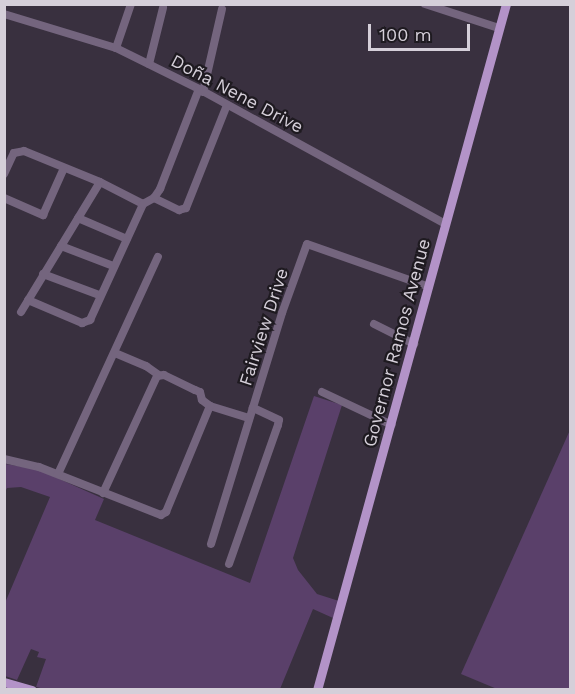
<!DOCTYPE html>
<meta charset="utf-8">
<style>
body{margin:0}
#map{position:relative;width:575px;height:694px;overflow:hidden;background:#39303f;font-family:"Work Sans",sans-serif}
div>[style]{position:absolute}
.green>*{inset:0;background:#5a406a}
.minor>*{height:8px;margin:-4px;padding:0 4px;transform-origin:4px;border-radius:4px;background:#74657e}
.major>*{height:9px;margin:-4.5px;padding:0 4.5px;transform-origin:4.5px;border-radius:4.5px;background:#b393c8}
span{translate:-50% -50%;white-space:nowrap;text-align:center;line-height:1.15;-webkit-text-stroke:4.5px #1e1a20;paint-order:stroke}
.street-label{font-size:18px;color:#d5cfd9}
.frame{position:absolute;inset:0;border:6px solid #d5cfd9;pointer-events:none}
.scale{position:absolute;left:368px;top:24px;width:102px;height:27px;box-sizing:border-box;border:3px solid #d5cfd9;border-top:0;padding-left:8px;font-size:18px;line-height:21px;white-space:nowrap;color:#d5cfd9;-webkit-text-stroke:4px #1e1a20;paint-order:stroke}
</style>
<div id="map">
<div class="green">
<i style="clip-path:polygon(314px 396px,342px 405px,293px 558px,298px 570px,317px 594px,339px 601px,333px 618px,313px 609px,280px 689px,45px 689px,36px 687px,46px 659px,37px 657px,39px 652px,31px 649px,17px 680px,5px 676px,5px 603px,50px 497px,21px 487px,7px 488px,5px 492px,5px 464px,37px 469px,104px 499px,95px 520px,250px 583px)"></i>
<i style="clip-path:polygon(570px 430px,570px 689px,497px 689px,461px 674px)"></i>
</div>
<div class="minor">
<i style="left:425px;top:4px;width:78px;rotate:18deg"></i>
<i style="left:4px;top:14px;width:117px;rotate:16.9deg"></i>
<i style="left:116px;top:48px;width:93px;rotate:26.3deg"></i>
<i style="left:199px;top:89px;width:281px;rotate:28.7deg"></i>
<i style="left:116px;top:48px;width:46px;rotate:-71.2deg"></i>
<i style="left:149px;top:64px;width:58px;rotate:-76deg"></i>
<i style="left:203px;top:92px;width:85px;rotate:-77.1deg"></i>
<i style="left:4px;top:174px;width:23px;rotate:-65deg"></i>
<i style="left:14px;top:153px;width:10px;rotate:-11deg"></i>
<i style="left:24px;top:151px;width:82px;rotate:22.2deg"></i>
<i style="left:100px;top:182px;width:48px;rotate:27.1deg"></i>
<i style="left:4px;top:198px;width:43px;rotate:23.6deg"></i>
<i style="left:43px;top:215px;width:51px;rotate:-65.9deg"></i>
<i style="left:154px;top:198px;width:28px;rotate:26deg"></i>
<i style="left:179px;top:210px;width:7px;rotate:-16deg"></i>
<i style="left:186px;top:208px;width:111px;rotate:-68.3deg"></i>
<i style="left:78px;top:218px;width:53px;rotate:23.2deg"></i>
<i style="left:61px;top:246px;width:56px;rotate:21deg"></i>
<i style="left:43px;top:274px;width:60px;rotate:20.6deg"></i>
<i style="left:28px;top:300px;width:59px;rotate:23.1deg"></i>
<i style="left:82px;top:323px;width:9px;rotate:-21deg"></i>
<i style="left:90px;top:320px;width:128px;rotate:-65.4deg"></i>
<i style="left:143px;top:204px;width:13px;rotate:-29deg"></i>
<i style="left:154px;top:198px;width:11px;rotate:-56deg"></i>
<i style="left:160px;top:189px;width:107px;rotate:-68.7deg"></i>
<i style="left:21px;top:312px;width:152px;rotate:-58.7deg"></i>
<i style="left:374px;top:324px;width:45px;rotate:26.6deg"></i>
<i style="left:115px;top:353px;width:34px;rotate:23deg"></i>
<i style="left:146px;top:366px;width:16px;rotate:35deg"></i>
<i style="left:322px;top:392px;width:77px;rotate:25.2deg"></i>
<i style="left:4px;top:459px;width:36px;rotate:13deg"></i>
<i style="left:39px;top:467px;width:131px;rotate:21.5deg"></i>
<i style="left:161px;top:515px;width:6px;rotate:-31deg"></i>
<i style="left:166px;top:512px;width:115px;rotate:-67.5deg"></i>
<i style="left:210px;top:406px;width:41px;rotate:17.1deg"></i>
<i style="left:58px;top:474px;width:239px;rotate:-65.3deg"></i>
<i style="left:103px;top:493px;width:129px;rotate:-65.2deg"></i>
<i style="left:157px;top:376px;width:7px;rotate:-8deg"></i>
<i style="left:164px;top:375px;width:34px;rotate:26deg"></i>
<i style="left:195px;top:390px;width:5px;rotate:22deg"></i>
<i style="left:200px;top:392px;width:8px;rotate:76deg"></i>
<i style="left:202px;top:400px;width:10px;rotate:37deg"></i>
<i style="left:211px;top:544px;width:242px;rotate:-72.9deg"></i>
<i style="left:282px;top:313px;width:73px;rotate:-70.1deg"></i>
<i style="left:307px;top:244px;width:129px;rotate:19.4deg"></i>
<i style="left:229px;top:564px;width:147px;rotate:-70.6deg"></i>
<i style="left:278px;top:425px;width:5px;rotate:-79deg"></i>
<i style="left:279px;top:420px;width:29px;rotate:-155deg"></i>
</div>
<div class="major">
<i style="left:4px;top:682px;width:29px;rotate:16deg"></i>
<i style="left:317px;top:690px;width:712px;rotate:-74.6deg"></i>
</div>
<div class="street-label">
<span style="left:237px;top:94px;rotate:28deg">Doña Nene Drive</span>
<span style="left:264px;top:327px;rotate:-72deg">Fairview Drive</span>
<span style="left:397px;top:343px;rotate:-75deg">Governor Ramos Avenue</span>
</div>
<div class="frame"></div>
<div class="scale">100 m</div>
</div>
